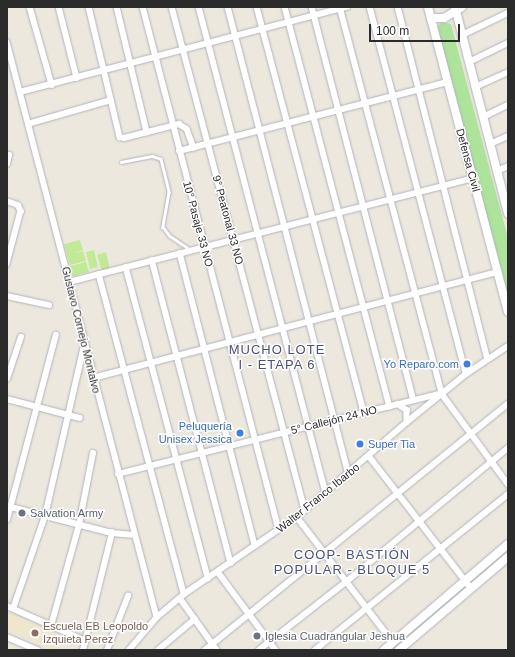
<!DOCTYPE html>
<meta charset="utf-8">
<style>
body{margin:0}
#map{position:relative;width:515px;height:657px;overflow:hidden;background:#ede8de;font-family:Helvetica,sans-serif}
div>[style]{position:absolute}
.education>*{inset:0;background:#eee6cd}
.green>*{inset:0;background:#ade39a}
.pitch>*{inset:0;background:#c0ea96}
.roads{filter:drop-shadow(0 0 1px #b1b3bf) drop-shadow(0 0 1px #b1b3bf)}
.lane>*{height:2.5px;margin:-1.25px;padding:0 1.25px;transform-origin:1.25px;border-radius:1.25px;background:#fff}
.street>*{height:5.5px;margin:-2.75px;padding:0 2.75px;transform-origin:2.75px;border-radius:2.75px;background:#fff}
.secondary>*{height:8px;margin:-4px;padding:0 4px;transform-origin:4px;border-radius:4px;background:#fff}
.dots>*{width:11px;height:11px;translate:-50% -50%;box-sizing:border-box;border:2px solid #fff;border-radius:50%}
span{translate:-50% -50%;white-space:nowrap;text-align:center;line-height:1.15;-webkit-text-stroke:3px #fff;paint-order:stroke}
.street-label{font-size:11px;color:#2b2b2b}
.shop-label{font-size:11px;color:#366cbe}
.right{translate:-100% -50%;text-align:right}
.left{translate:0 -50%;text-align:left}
.worship-label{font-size:11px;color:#5b616d}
.education-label{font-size:11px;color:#785e54}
.quarter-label{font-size:13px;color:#4b507c;letter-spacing:1px}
.frame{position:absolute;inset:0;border:8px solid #2b2b2b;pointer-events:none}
.scale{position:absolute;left:369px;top:24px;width:91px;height:18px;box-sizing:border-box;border:2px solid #2b2b2b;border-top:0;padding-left:5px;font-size:12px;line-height:14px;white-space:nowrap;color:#2b2b2b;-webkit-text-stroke:3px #fff;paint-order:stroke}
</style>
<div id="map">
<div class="education">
<i style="clip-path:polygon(7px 610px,63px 637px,58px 650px,53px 650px,7px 630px)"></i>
</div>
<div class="green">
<i style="clip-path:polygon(442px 22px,451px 24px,508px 238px,508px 307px,436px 28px)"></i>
</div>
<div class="pitch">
<i style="clip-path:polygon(80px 240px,83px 250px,73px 253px,83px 251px,86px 261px,70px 265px,64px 244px)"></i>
<i style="clip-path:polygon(94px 250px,98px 267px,90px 269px,86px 252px)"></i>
<i style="clip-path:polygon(106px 252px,110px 269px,102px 271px,97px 255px)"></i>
<i style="clip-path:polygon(86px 262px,89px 272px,73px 276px,70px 266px)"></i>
</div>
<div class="roads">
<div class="lane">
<i style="left:121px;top:162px;width:32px;rotate:-11deg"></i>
<i style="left:152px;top:156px;width:9px;rotate:18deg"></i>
<i style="left:161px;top:159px;width:34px;rotate:76deg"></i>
<i style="left:169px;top:192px;width:36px;rotate:100deg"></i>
<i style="left:163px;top:227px;width:11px;rotate:52deg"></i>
<i style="left:170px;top:236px;width:25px;rotate:34deg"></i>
</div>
<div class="street">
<i style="left:30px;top:7px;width:81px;rotate:74.2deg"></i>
<i style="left:59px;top:7px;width:73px;rotate:75.8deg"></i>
<i style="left:89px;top:7px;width:134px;rotate:76.6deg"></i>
<i style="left:120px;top:137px;width:4px;rotate:14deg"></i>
<i style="left:124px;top:138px;width:57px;rotate:-14.3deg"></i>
<i style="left:179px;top:124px;width:9px;rotate:32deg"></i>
<i style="left:187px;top:129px;width:20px;rotate:70deg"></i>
<i style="left:117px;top:7px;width:129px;rotate:76.5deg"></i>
<i style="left:143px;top:7px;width:540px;rotate:75.42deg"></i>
<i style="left:172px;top:7px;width:520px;rotate:75.19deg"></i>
<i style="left:199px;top:7px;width:502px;rotate:75.36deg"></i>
<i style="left:228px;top:7px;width:482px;rotate:75.5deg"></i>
<i style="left:257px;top:7px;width:420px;rotate:75.2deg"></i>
<i style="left:285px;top:7px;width:413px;rotate:75.3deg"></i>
<i style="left:312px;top:7px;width:406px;rotate:75.5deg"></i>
<i style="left:340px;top:7px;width:400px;rotate:75.2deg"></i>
<i style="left:442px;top:394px;width:112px;rotate:53.7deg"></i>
<i style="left:370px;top:7px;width:379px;rotate:75.3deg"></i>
<i style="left:398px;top:7px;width:363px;rotate:75.7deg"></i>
<i style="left:462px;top:35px;width:51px;rotate:-25.6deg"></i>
<i style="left:7px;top:42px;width:594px;rotate:75.38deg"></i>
<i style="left:469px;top:62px;width:43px;rotate:-26deg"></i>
<i style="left:475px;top:87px;width:36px;rotate:-24deg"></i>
<i style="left:20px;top:92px;width:338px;rotate:-14.6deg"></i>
<i style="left:483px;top:117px;width:28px;rotate:-26deg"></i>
<i style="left:28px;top:124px;width:86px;rotate:-16.1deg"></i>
<i style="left:490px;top:144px;width:20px;rotate:-24deg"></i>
<i style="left:179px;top:151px;width:278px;rotate:-14.4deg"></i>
<i style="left:7px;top:164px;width:9px;rotate:-77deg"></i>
<i style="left:497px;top:171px;width:12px;rotate:-24deg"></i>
<i style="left:7px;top:201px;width:12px;rotate:20deg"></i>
<i style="left:18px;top:205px;width:7px;rotate:63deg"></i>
<i style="left:21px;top:211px;width:55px;rotate:104.8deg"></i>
<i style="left:180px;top:253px;width:302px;rotate:75.6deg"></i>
<i style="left:152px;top:260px;width:313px;rotate:75.4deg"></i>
<i style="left:126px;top:267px;width:322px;rotate:75.2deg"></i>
<i style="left:99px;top:274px;width:331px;rotate:75.1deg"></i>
<i style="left:69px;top:282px;width:417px;rotate:-14.4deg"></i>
<i style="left:7px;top:296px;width:43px;rotate:12.1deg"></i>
<i style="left:93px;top:378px;width:418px;rotate:-14.7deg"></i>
<i style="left:7px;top:379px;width:44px;rotate:-71.6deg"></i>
<i style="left:7px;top:399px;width:75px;rotate:14.6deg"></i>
<i style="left:398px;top:404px;width:11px;rotate:34deg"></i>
<i style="left:407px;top:410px;width:12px;rotate:90deg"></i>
<i style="left:369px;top:456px;width:167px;rotate:52.3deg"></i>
<i style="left:118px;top:474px;width:332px;rotate:-14deg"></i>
<i style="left:7px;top:506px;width:108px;rotate:14.4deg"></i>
<i style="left:112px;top:533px;width:22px;rotate:5deg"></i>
<i style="left:297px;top:517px;width:158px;rotate:52.5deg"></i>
<i style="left:7px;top:520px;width:191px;rotate:-75.2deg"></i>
<i style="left:218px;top:572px;width:97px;rotate:53.4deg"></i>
<i style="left:180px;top:598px;width:64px;rotate:54.6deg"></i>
<i style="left:7px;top:606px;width:86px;rotate:23.9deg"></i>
<i style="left:13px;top:609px;width:98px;rotate:-71deg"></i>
<i style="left:45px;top:516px;width:174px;rotate:-77.1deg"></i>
<i style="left:51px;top:626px;width:105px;rotate:-74.5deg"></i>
<i style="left:79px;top:525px;width:73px;rotate:-79deg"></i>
<i style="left:7px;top:637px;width:34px;rotate:23deg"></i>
<i style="left:83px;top:650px;width:121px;rotate:-76.1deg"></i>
<i style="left:107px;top:650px;width:58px;rotate:-68.7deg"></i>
<i style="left:129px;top:650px;width:43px;rotate:-49.7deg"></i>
<i style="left:157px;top:617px;width:35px;rotate:-40deg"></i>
<i style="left:184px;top:594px;width:137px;rotate:-34.3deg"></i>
<i style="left:297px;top:517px;width:145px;rotate:-40.8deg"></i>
<i style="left:407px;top:422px;width:76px;rotate:-39.1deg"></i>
<i style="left:466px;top:374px;width:50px;rotate:-33.7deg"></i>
<i style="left:158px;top:650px;width:48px;rotate:-40deg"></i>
<i style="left:205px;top:650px;width:390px;rotate:-39.1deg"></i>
<i style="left:259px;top:650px;width:110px;rotate:-38deg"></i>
<i style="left:346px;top:582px;width:210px;rotate:-39.6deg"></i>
<i style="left:315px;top:650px;width:248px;rotate:-38.9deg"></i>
</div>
<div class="secondary">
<i style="left:428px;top:7px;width:315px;rotate:75.3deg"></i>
<i style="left:455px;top:7px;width:213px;rotate:75.6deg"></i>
<i style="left:431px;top:18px;width:13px"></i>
<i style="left:444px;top:18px;width:21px;rotate:-31deg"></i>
<i style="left:384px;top:650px;width:163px;rotate:-40.5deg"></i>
<i style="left:399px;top:650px;width:143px;rotate:-40.5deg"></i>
</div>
</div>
<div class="dots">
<i style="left:467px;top:364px;background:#3f7fe0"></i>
<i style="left:240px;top:433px;background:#3f7fe0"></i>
<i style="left:360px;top:444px;background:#3f7fe0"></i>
<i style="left:22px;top:513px;background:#6b7280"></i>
<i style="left:35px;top:633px;background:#8d6e63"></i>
<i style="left:257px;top:636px;background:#6b7280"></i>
</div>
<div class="street-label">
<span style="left:468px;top:160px;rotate:75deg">Defensa Civil</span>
<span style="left:228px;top:220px;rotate:75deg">9° Peatonal 33 NO</span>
<span style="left:198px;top:224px;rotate:75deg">10° Pasaje 33 NO</span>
<span style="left:81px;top:330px;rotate:76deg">Gustavo Cornejo Montalvo</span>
<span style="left:334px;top:420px;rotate:-14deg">5° Callejón 24 NO</span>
<span style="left:318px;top:498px;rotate:-39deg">Walter Franco Ibarbo</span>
</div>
<div class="shop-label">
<span class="right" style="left:459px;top:364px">Yo Reparo.com</span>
<span class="right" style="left:232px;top:433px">Peluquería<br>Unisex Jessica</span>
<span class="left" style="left:368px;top:444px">Super Tia</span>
</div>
<div class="worship-label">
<span class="left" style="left:30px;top:513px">Salvation Army</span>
<span class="left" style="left:265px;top:636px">Iglesia Cuadrangular Jeshua</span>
</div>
<div class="education-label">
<span class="left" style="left:43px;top:633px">Escuela EB Leopoldo<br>Izquieta Perez</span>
</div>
<div class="quarter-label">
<span style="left:277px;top:358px">MUCHO LOTE<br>I - ETAPA 6</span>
<span style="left:352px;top:563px">COOP- BASTIÓN<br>POPULAR - BLOQUE 5</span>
</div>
<div class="frame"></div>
<div class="scale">100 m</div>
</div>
